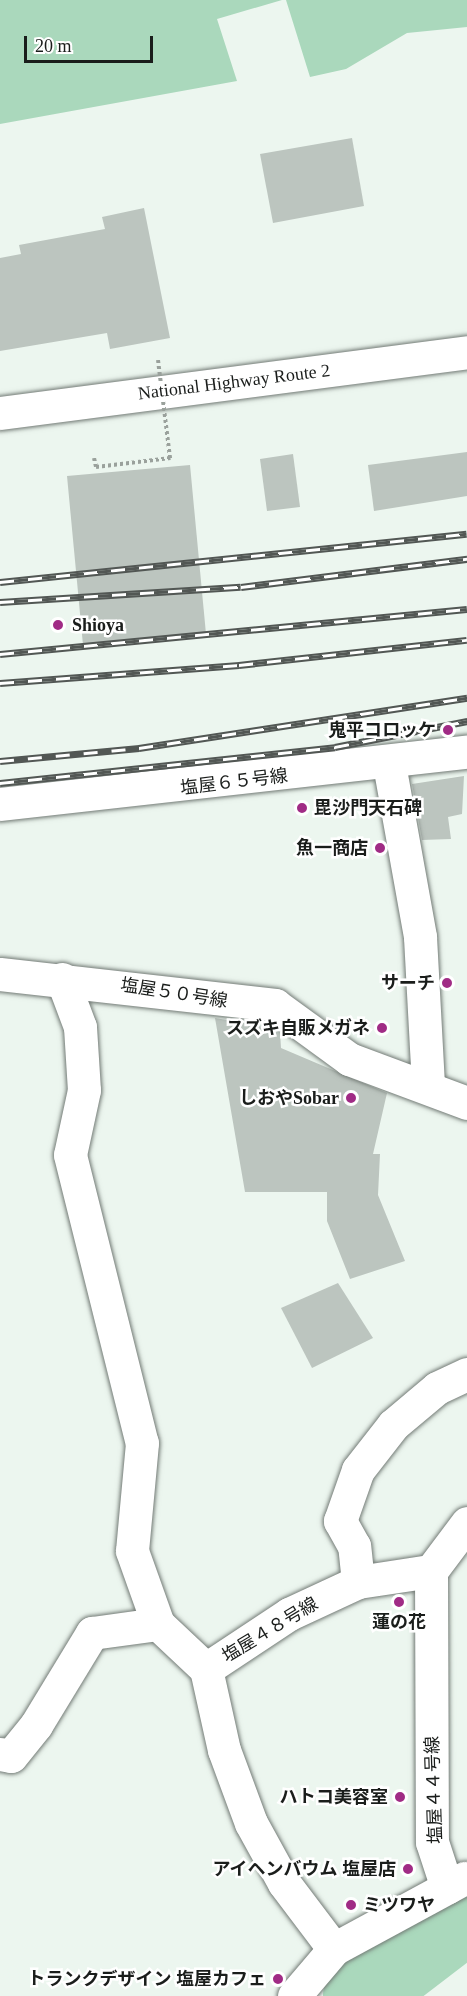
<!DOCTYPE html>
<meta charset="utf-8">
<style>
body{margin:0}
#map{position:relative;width:467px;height:1996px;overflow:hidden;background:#ecf6ef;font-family:"Times New Roman","Noto Sans JP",serif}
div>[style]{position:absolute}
.water>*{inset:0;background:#aad8bc}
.river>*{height:76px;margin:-38px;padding:0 38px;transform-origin:38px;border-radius:38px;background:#aad8bc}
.building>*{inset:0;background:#bcc5bf}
.path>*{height:4px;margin-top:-2px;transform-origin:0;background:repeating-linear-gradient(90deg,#9aa19c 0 3px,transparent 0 6px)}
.roads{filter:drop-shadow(0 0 2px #737b76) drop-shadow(0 0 2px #737b76)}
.minor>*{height:33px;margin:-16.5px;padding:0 16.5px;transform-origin:16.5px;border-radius:16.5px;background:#fff}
.highway>*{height:33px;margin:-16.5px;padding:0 16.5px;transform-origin:16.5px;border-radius:16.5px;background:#fff}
.rail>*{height:7px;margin-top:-3.5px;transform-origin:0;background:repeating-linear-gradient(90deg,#fff 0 14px,#525754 0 28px);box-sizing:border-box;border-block:2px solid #525754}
.path-bridge>*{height:4px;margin-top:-2px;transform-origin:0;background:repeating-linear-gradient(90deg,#9aa19c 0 3px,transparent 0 6px)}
.dots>*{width:16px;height:16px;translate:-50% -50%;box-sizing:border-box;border:3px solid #fff;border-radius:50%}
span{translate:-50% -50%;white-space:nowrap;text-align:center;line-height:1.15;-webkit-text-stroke:5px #fff;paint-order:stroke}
.street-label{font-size:18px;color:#1a1d1b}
.poi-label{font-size:18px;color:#1a1d1b;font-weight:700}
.left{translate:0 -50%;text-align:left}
.right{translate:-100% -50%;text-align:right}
.scale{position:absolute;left:24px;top:36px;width:129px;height:27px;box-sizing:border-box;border:3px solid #1a1d1b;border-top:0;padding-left:8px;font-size:18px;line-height:21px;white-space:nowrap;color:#1a1d1b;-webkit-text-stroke:4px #fff;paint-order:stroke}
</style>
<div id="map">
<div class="water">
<i style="clip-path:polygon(0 0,282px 0,217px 19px,237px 81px,0 124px)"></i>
<i style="clip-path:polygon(286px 0,467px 0,467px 27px,407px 33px,346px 69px,310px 77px)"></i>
</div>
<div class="river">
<i style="left:361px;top:1996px;width:133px;rotate:-37.4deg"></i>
</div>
<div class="building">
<i style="clip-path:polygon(352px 138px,364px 206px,273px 223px,260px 154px)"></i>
<i style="clip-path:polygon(144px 208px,170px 338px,110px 349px,107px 333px,0 351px,0 258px,21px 254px,19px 245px,105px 229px,102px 217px)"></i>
<i style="clip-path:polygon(467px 452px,467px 496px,374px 511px,368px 465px)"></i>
<i style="clip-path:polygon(293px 454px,300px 507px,267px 511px,260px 459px)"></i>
<i style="clip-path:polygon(190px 465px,206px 634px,83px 645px,67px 476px)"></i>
<i style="clip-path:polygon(464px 776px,462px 814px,448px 817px,451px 839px,422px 840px,412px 784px)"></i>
<i style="clip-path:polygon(215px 1018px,274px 1028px,280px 1032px,281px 1048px,387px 1093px,373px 1154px,380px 1154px,378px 1195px,405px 1261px,350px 1279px,327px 1221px,327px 1192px,245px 1192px)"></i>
<i style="clip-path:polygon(338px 1283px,373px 1338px,312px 1368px,281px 1308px)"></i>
</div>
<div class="path">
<i style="left:94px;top:458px;width:9px;rotate:77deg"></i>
<i style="left:96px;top:467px;width:75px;rotate:-6.9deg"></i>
</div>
<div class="roads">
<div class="minor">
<i style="left:389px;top:764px;width:176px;rotate:79.8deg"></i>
<i style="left:420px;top:937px;width:149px;rotate:86.9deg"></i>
<i style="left:0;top:804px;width:470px;rotate:-6.4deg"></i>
<i style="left:0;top:974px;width:277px;rotate:6.4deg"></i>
<i style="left:275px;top:1005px;width:92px;rotate:36.1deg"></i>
<i style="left:349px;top:1059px;width:126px;rotate:20.4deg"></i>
<i style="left:62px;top:979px;width:51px;rotate:69.4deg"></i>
<i style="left:80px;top:1027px;width:63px;rotate:86.4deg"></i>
<i style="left:84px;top:1090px;width:66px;rotate:102.2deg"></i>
<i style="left:70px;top:1155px;width:297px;rotate:76deg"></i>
<i style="left:142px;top:1443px;width:108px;rotate:95.3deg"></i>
<i style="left:132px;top:1551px;width:77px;rotate:70.4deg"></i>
<i style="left:431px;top:1571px;width:271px;rotate:89.8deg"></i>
<i style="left:432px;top:1842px;width:48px;rotate:71.9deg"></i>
<i style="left:358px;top:1582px;width:74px;rotate:-8.6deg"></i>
<i style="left:431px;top:1571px;width:60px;rotate:-53.1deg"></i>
<i style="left:206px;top:1669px;width:100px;rotate:-33.5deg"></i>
<i style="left:289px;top:1614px;width:76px;rotate:-24.9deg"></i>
<i style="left:358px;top:1582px;width:36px;rotate:-96deg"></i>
<i style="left:354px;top:1546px;width:29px;rotate:-119deg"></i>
<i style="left:340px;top:1521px;width:54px;rotate:-70.6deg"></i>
<i style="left:358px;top:1470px;width:57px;rotate:-52.1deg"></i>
<i style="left:393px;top:1425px;width:57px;rotate:-40.1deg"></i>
<i style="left:437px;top:1388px;width:33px;rotate:-25deg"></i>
<i style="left:206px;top:1669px;width:83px;rotate:77.5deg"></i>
<i style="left:224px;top:1750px;width:78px;rotate:69.7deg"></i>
<i style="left:251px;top:1823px;width:68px;rotate:61.2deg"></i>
<i style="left:284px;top:1883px;width:83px;rotate:52.9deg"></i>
<i style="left:0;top:1754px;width:11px;rotate:10deg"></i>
<i style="left:11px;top:1756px;width:40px;rotate:-51deg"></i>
<i style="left:36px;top:1725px;width:108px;rotate:-58.7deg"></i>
<i style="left:92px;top:1633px;width:67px;rotate:-7.8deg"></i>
<i style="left:158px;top:1624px;width:66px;rotate:43.2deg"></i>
<i style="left:294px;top:1996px;width:62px;rotate:-49.6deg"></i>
<i style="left:334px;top:1949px;width:149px;rotate:-28.5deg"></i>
</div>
<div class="highway">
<i style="left:0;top:413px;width:471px;rotate:-7.4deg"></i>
</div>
</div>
<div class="rail">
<i style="left:0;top:582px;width:469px;rotate:-5.9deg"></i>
<i style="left:0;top:602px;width:241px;rotate:-3.6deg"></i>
<i style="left:241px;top:587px;width:228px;rotate:-7.1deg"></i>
<i style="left:0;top:654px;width:469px;rotate:-5.5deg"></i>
<i style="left:0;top:683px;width:240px;rotate:-4.3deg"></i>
<i style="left:239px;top:665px;width:229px;rotate:-6.3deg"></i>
<i style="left:0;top:761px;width:140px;rotate:-5.3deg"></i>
<i style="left:139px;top:748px;width:332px;rotate:-8.7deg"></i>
<i style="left:0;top:783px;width:337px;rotate:-6.1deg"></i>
<i style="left:335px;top:747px;width:135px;rotate:-11.1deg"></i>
</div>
<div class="path-bridge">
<i style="left:158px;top:360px;width:99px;rotate:83deg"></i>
</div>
<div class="dots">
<i style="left:58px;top:625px;background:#a02b85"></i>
<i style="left:448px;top:730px;background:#a02b85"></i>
<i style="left:302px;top:808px;background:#a02b85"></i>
<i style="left:380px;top:848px;background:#a02b85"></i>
<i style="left:447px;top:983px;background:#a02b85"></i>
<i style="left:382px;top:1028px;background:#a02b85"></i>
<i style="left:351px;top:1098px;background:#a02b85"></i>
<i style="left:399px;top:1602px;background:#a02b85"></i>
<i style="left:400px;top:1797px;background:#a02b85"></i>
<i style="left:408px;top:1869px;background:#a02b85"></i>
<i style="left:351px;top:1905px;background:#a02b85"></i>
<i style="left:278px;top:1979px;background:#a02b85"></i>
</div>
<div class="street-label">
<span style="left:234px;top:382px;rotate:-7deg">National Highway Route 2</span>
<span style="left:234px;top:782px;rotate:-7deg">塩屋６５号線</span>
<span style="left:174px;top:993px;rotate:9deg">塩屋５０号線</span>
<span style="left:270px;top:1630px;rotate:-31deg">塩屋４８号線</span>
<span style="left:434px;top:1790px;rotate:-92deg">塩屋４４号線</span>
</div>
<div class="poi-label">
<span class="left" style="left:72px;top:625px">Shioya</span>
<span class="right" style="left:436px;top:730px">鬼平コロッケ</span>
<span class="left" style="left:314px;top:808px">毘沙門天石碑</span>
<span class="right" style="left:368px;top:848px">魚一商店</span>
<span class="right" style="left:435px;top:983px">サーチ</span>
<span class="right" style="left:370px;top:1028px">スズキ自販メガネ</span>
<span class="right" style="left:339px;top:1098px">しおやSobar</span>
<span style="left:399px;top:1622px">蓮の花</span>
<span class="right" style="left:388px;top:1797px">ハトコ美容室</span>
<span class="right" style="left:396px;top:1869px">アイヘンバウム 塩屋店</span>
<span class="left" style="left:363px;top:1905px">ミツワヤ</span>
<span class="right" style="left:266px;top:1979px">トランクデザイン 塩屋カフェ</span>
</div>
<div class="scale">20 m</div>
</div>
